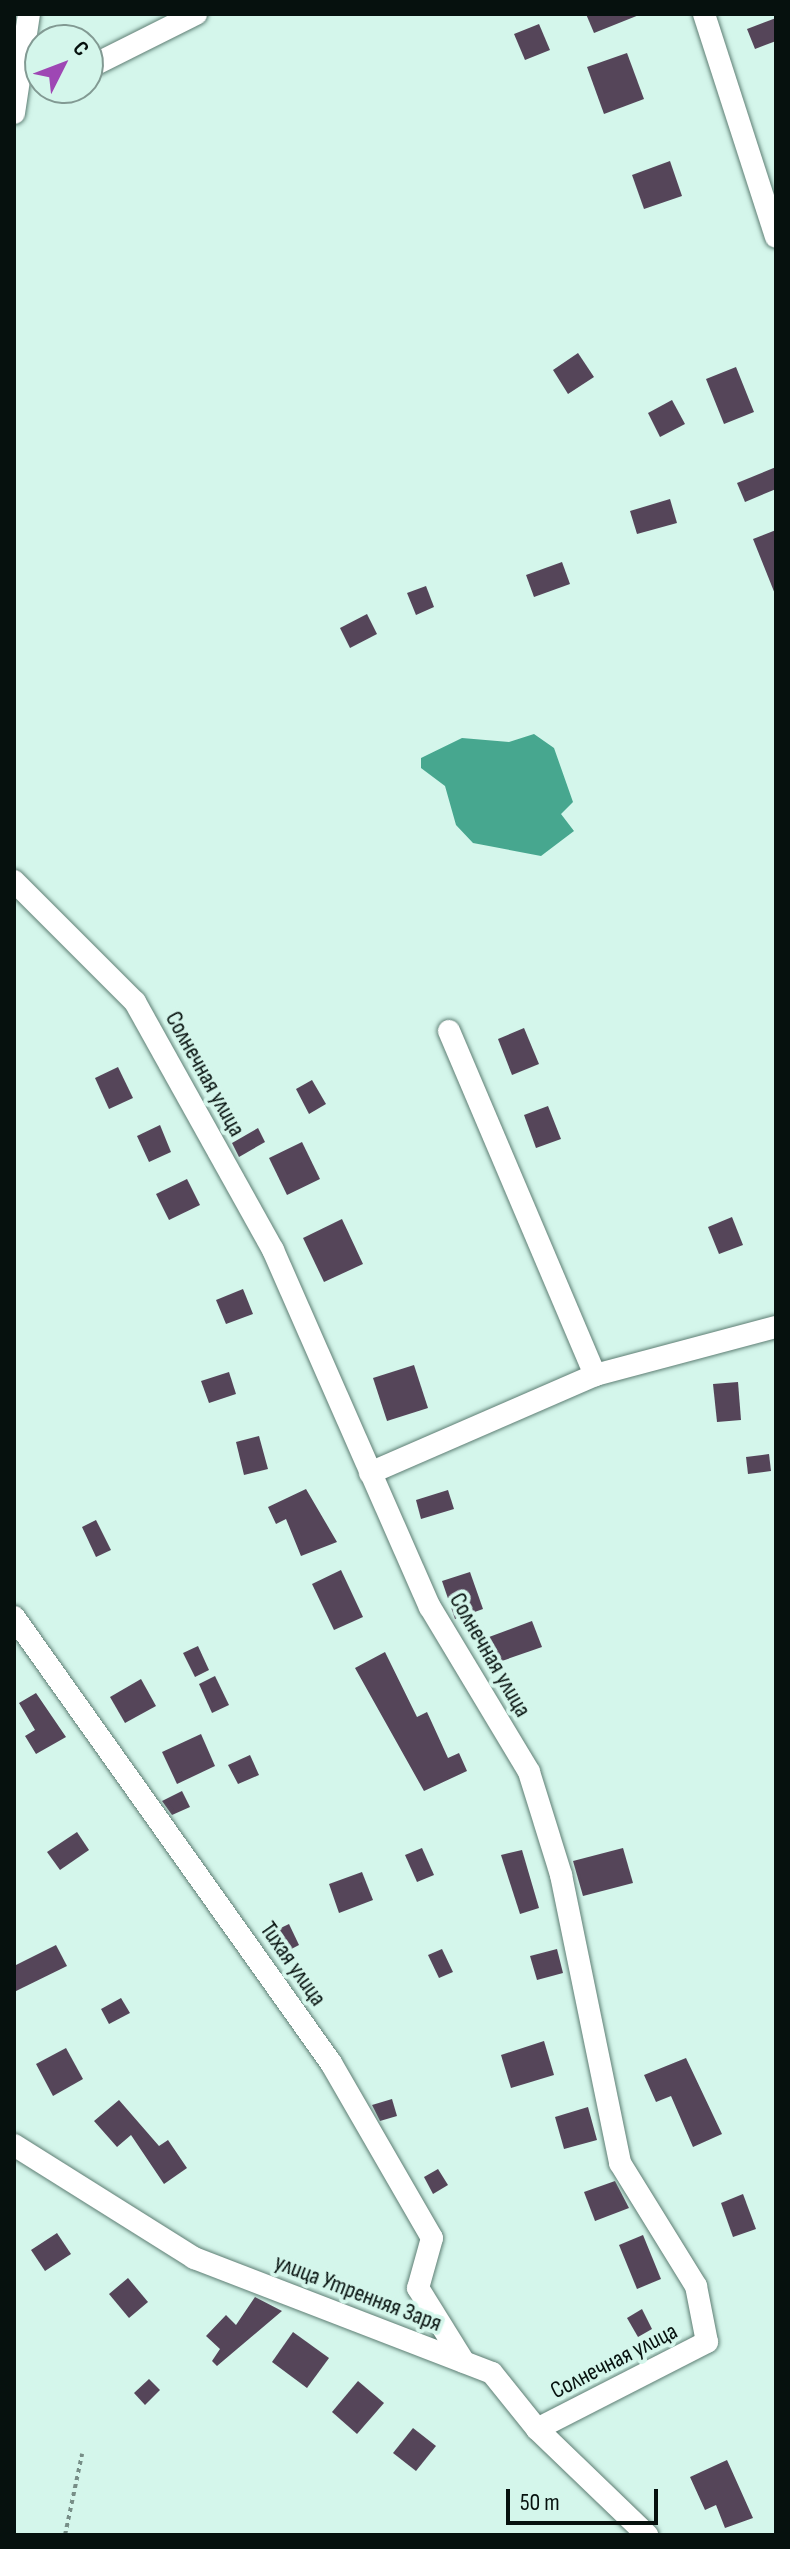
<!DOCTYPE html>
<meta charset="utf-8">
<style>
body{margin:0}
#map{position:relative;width:790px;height:2549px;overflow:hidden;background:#d4f6eb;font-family:"Sofia Sans Condensed",sans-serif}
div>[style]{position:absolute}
.water>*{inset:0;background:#47a78f}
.building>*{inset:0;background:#554559}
.path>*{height:4px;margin-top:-2px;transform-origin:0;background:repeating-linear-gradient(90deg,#778e87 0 4px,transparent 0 8px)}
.roads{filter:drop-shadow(0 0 2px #5e7e74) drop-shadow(0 0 2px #5e7e74)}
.minor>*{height:22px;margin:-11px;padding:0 11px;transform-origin:11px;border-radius:11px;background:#fff}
span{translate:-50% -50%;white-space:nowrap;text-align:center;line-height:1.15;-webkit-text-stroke:8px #d4f6eb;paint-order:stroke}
.street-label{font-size:24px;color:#06110e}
.frame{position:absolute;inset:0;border:16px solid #06110e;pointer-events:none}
.north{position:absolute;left:24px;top:24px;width:80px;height:80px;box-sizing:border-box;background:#d4f6eb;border:2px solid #829a93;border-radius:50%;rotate:48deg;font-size:22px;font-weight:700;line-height:32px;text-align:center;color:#06110e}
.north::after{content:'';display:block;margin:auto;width:28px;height:36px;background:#9e47b4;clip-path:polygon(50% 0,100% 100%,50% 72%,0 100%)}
.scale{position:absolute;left:506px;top:2489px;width:152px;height:36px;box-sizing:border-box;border:4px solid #06110e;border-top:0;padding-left:10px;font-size:24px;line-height:28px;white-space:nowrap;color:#06110e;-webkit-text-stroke:6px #d4f6eb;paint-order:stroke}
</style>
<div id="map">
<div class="water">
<i style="clip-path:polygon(534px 734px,554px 748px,573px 802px,561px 814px,574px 831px,541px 856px,473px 843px,456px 825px,445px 786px,421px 768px,421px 758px,462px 738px,509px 742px)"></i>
</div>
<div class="building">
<i style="clip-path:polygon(586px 14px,638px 14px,639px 15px,594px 33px)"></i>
<i style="clip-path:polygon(776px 18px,776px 41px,755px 49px,747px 29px)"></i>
<i style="clip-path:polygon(539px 24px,550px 50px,525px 60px,514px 34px)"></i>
<i style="clip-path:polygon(627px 53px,644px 99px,604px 114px,587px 67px)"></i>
<i style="clip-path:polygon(670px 161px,682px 196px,644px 209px,632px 175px)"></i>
<i style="clip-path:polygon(578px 353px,594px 377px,568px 394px,553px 370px)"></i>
<i style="clip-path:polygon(736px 367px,754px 412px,724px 424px,706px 379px)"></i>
<i style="clip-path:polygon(672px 400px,685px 424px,660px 437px,648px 413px)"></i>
<i style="clip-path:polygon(776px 467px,776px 489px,745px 502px,737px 483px)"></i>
<i style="clip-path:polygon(670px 499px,677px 523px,637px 534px,630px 511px)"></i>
<i style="clip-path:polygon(776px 530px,776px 594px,775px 594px,753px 539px)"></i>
<i style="clip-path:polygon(562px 562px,570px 584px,534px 597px,526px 575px)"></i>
<i style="clip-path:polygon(426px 586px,434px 607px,416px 615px,407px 593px)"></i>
<i style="clip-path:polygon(367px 614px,377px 634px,350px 648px,340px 628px)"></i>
<i style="clip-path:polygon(524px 1028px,539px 1064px,512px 1075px,498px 1039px)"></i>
<i style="clip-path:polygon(118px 1067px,133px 1098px,109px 1109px,95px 1078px)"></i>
<i style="clip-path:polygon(312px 1080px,326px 1104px,309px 1114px,296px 1089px)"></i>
<i style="clip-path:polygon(548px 1106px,561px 1139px,536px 1148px,524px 1115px)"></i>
<i style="clip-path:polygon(160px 1125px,171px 1152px,149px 1162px,137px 1136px)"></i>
<i style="clip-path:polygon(258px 1128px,265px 1142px,239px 1157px,232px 1143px)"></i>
<i style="clip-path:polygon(302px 1142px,320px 1179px,287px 1195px,269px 1158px)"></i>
<i style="clip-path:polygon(187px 1179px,200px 1205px,169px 1220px,156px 1194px)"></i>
<i style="clip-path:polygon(732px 1217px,743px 1245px,719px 1254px,708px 1227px)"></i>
<i style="clip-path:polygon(342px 1219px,363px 1264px,324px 1282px,303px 1238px)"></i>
<i style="clip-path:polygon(243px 1289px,253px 1314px,226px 1324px,216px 1300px)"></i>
<i style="clip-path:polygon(414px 1365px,428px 1408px,387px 1421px,373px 1378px)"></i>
<i style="clip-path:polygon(229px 1372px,236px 1394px,209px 1403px,201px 1381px)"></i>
<i style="clip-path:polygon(738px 1382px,741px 1420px,717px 1422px,713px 1384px)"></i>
<i style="clip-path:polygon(259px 1436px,268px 1469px,244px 1475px,236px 1442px)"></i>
<i style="clip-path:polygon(769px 1454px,771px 1471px,748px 1474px,746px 1457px)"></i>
<i style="clip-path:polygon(306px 1489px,337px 1542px,301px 1556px,286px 1519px,276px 1524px,268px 1507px)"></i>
<i style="clip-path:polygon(448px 1490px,454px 1509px,421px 1519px,416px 1500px)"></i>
<i style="clip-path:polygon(96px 1520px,111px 1550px,96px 1557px,82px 1527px)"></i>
<i style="clip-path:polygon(341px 1570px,363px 1617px,334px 1630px,312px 1584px)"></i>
<i style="clip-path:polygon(470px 1572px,483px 1609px,455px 1619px,442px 1581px)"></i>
<i style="clip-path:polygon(532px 1621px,542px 1647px,499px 1662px,489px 1637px)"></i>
<i style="clip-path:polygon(198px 1646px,209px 1670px,195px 1677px,183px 1653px)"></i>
<i style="clip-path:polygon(385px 1652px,417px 1717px,427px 1712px,448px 1758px,459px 1753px,467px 1771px,424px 1791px,355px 1668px)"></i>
<i style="clip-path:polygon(215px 1676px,229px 1705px,212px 1713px,199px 1684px)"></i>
<i style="clip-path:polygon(141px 1679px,156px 1706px,125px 1723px,110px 1697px)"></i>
<i style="clip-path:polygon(36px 1693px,66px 1737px,36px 1754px,25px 1736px,35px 1730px,19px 1703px)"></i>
<i style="clip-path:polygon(201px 1734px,215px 1766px,177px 1784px,162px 1752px)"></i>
<i style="clip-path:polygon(250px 1755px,259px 1775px,238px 1784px,228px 1765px)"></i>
<i style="clip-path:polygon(182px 1791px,190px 1807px,172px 1815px,162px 1801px)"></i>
<i style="clip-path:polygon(77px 1832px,89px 1850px,60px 1870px,47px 1852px)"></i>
<i style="clip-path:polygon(422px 1848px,434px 1875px,417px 1882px,405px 1855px)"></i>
<i style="clip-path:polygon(623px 1848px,633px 1883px,583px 1896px,573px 1861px)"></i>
<i style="clip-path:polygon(522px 1850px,539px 1908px,520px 1914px,501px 1855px)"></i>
<i style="clip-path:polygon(362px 1872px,373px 1900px,339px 1913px,329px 1884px)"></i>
<i style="clip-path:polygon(289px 1924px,299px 1945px,276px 1957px,266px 1935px)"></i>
<i style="clip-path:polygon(56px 1945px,67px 1966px,14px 1992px,14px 1966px)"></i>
<i style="clip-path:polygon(442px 1949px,453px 1972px,439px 1978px,428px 1955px)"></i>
<i style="clip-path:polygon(557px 1949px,563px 1973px,537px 1980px,530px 1956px)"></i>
<i style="clip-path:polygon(121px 1998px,130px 2013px,109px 2024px,101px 2009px)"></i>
<i style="clip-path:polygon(544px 2041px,554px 2075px,511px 2088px,501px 2055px)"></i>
<i style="clip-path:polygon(66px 2048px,83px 2079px,53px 2096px,36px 2064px)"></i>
<i style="clip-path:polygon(686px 2058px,722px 2134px,693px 2147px,671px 2096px,656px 2102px,644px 2075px)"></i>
<i style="clip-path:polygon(392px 2099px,397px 2116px,380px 2121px,372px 2105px)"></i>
<i style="clip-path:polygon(119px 2100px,159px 2146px,168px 2140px,187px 2168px,164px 2184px,131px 2135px,117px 2147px,94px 2121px)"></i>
<i style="clip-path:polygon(588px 2107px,597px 2140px,564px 2149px,555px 2117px)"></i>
<i style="clip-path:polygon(438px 2169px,448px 2185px,433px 2194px,424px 2177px)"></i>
<i style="clip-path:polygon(615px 2181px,629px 2208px,595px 2221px,584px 2192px)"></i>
<i style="clip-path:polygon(743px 2194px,756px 2229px,733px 2237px,721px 2203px)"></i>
<i style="clip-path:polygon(57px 2233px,71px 2254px,45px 2271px,31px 2250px)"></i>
<i style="clip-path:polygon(643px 2235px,661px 2279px,637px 2289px,619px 2245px)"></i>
<i style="clip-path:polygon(128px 2278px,148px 2302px,129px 2318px,109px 2294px)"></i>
<i style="clip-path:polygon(255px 2297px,282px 2311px,217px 2366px,212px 2361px,220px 2349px,206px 2336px,226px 2315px,236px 2325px)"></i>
<i style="clip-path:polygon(642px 2309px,652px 2329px,638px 2337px,627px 2318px)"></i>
<i style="clip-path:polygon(293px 2332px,329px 2358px,307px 2388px,272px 2362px)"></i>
<i style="clip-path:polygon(149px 2379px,160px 2390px,145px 2405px,134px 2393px)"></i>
<i style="clip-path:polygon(358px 2381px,384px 2403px,357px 2434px,332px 2412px)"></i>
<i style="clip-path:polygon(413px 2428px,436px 2446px,416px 2471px,393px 2453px)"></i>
<i style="clip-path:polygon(727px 2460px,753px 2518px,725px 2528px,716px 2505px,705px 2510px,690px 2477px)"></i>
</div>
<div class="path">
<i style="left:65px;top:2535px;width:83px;rotate:-78.1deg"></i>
</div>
<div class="roads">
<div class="minor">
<i style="left:704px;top:14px;width:234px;rotate:72.1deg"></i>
<i style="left:88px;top:68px;width:121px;rotate:-26.6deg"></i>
<i style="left:14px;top:113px;width:100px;rotate:-81.4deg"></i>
<i style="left:14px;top:881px;width:171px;rotate:45deg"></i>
<i style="left:135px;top:1002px;width:284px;rotate:60.9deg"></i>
<i style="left:273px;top:1250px;width:390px;rotate:66.3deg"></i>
<i style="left:430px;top:1607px;width:192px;rotate:59deg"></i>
<i style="left:529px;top:1772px;width:108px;rotate:72.7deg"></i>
<i style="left:561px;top:1875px;width:294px;rotate:78.4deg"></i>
<i style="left:620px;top:2163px;width:145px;rotate:58.3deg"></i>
<i style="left:696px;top:2286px;width:57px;rotate:78.9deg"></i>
<i style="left:707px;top:2342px;width:191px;rotate:152.9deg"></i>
<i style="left:449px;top:1031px;width:374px;rotate:67deg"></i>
<i style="left:370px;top:1473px;width:245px;rotate:-23.5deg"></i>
<i style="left:595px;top:1375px;width:187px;rotate:-14.9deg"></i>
<i style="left:14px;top:1617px;width:547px;rotate:54.6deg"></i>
<i style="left:331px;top:2063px;width:202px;rotate:60deg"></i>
<i style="left:432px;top:2238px;width:52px;rotate:105.6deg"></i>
<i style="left:418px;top:2288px;width:87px;rotate:58.1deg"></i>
<i style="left:14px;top:2145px;width:213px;rotate:32.1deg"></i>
<i style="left:194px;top:2258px;width:319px;rotate:21.1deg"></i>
<i style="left:492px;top:2373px;width:72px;rotate:51.2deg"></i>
<i style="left:537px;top:2429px;width:153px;rotate:43.9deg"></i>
</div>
</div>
<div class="street-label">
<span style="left:205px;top:1074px;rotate:61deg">Солнечная улица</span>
<span style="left:490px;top:1655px;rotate:60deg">Солнечная улица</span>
<span style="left:293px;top:1964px;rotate:55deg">Тихая улица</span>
<span style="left:358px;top:2293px;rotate:21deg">улица Утренняя Заря</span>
<span style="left:614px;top:2361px;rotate:-27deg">Солнечная улица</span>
</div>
<div class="frame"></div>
<div class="north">С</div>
<div class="scale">50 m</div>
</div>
